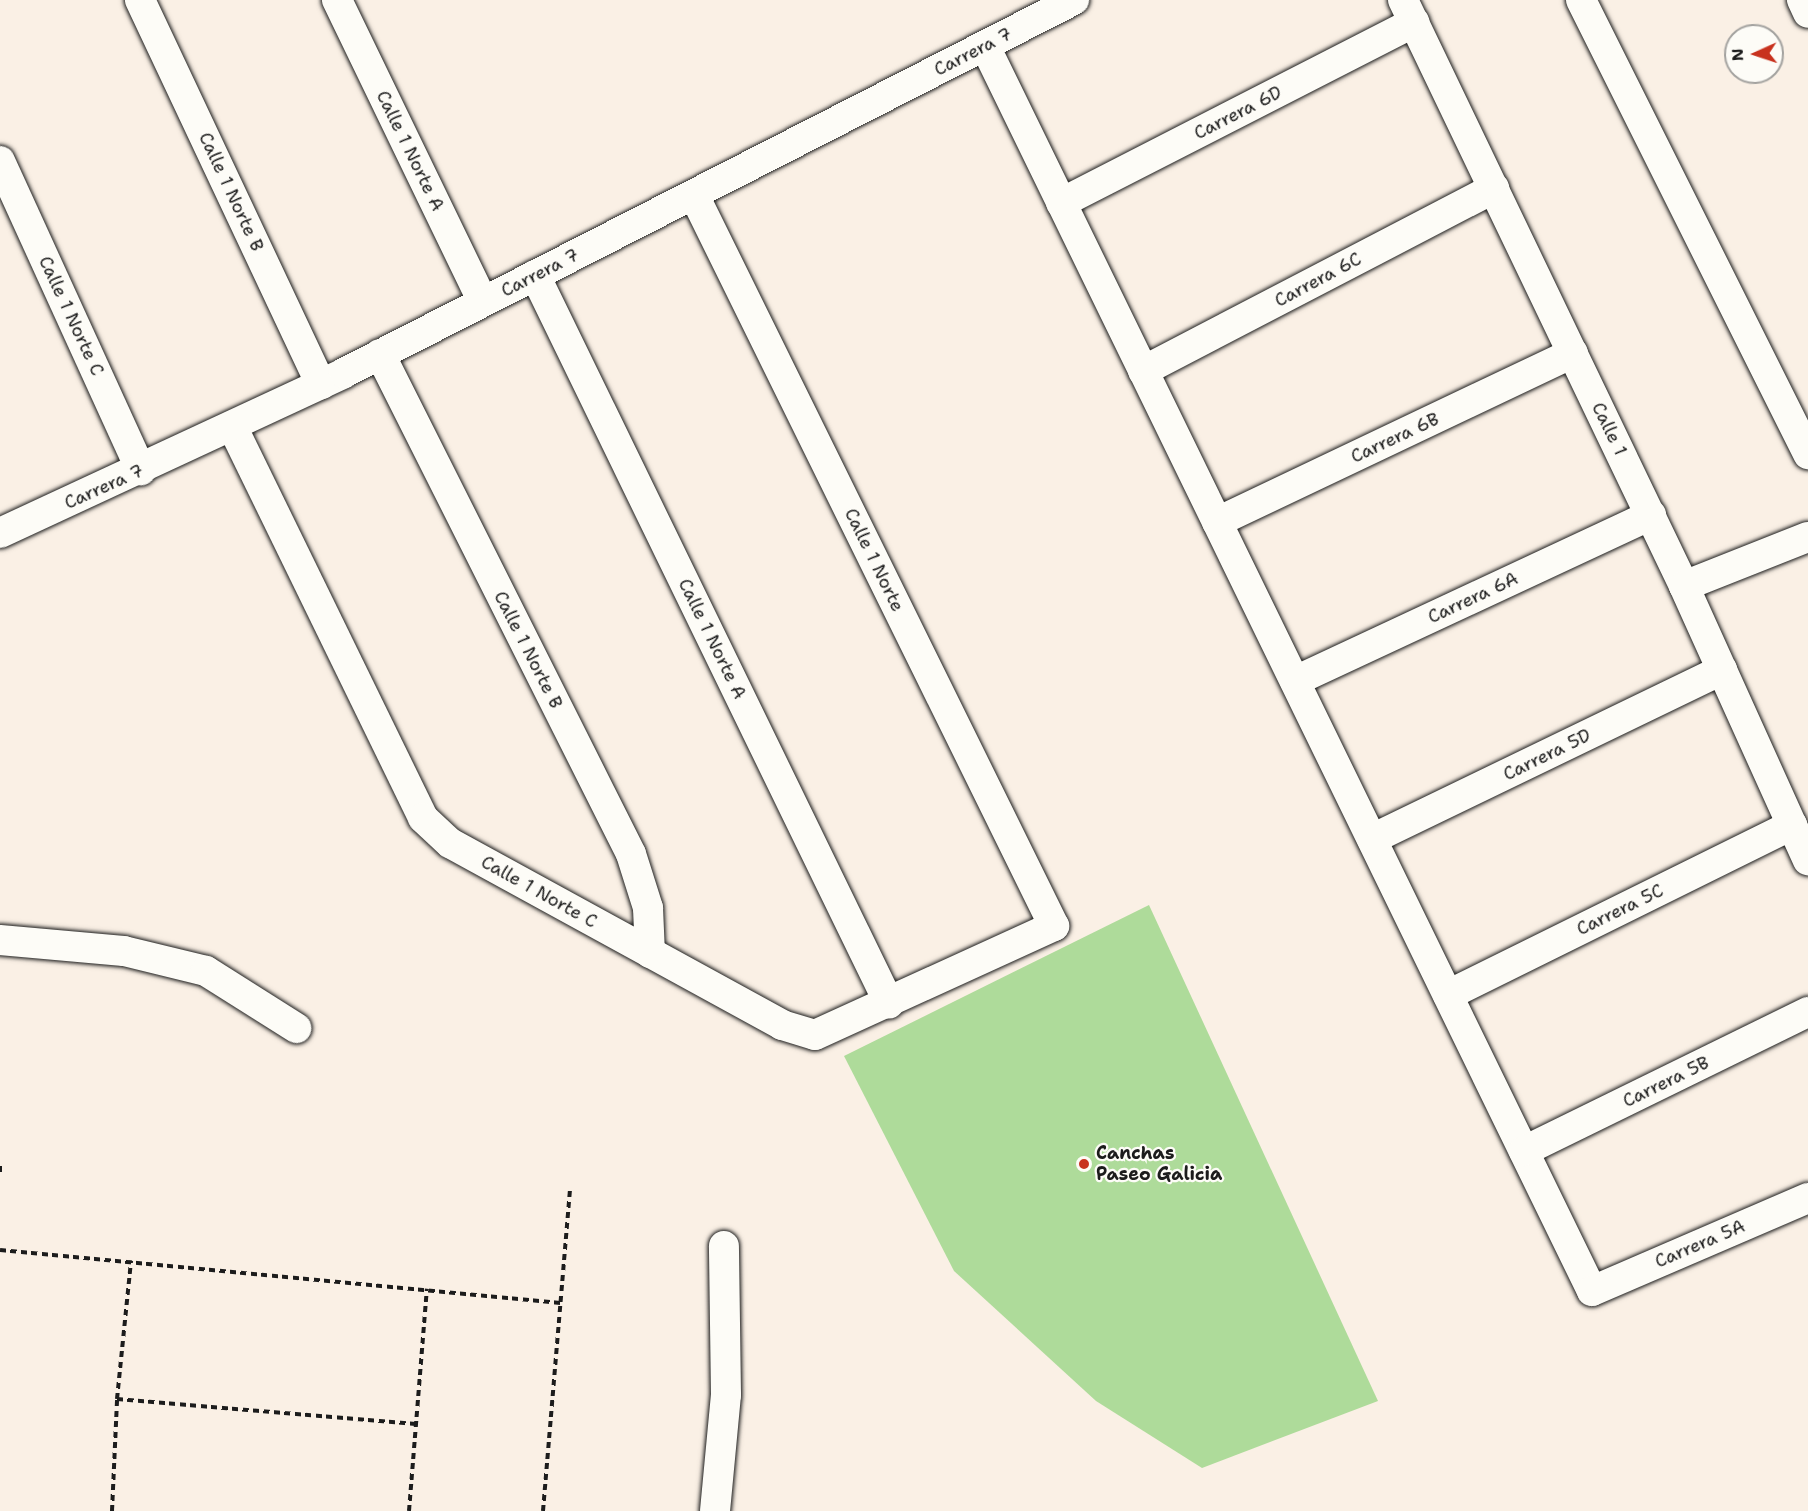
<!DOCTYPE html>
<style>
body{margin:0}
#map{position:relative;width:1808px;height:1511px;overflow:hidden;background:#faf0e5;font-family:"Shantell Sans",sans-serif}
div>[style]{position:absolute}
.green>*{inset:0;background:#aedb9a}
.path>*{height:4px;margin-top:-2px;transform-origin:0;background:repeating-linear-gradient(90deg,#1c1c1c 0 6px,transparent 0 10.5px)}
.roads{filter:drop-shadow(0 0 2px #1c1c1c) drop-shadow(0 0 2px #1c1c1c)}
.street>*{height:30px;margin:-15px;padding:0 15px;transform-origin:15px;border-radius:15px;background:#fdfcf7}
.dots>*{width:16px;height:16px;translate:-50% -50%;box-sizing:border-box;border:3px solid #fdfcf7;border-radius:50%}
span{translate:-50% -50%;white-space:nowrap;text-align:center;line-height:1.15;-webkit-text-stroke:4.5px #fdfcf7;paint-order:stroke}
.street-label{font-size:18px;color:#1c1c1c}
.poi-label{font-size:18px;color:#1c1c1c;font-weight:700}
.left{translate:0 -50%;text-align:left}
.north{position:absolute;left:1724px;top:24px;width:60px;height:60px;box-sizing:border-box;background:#fdfcf7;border:2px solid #a3a29f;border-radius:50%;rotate:267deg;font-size:16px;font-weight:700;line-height:24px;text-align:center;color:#1c1c1c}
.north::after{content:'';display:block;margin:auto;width:21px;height:27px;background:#c8321e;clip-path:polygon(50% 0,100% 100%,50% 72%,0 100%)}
</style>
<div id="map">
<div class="green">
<i style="clip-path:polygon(1149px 905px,1378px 1401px,1202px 1468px,1096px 1401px,954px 1271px,844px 1056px)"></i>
</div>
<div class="path">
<i style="left:0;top:1166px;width:8px;rotate:90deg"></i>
<i style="left:0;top:1250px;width:563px;rotate:5.4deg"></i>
<i style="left:117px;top:1399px;width:300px;rotate:4.8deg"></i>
<i style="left:112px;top:1511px;width:112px;rotate:-87.4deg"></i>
<i style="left:117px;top:1399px;width:139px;rotate:-84.2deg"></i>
<i style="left:409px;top:1511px;width:223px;rotate:-85.4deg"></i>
<i style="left:543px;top:1511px;width:325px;rotate:-85.2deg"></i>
</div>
<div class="roads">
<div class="street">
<i style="left:140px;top:0;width:425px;rotate:64.8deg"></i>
<i style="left:337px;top:0;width:335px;rotate:64.2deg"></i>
<i style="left:1403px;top:0;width:650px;rotate:64.38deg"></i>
<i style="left:1684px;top:586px;width:301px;rotate:65.7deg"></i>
<i style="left:1581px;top:0;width:508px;rotate:63.43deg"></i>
<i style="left:1802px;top:0;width:14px;rotate:65deg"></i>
<i style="left:985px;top:46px;width:1385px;rotate:64.01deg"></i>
<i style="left:1592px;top:1291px;width:235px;rotate:-23.3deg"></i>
<i style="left:0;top:161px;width:340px;rotate:65.5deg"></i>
<i style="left:1061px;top:203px;width:397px;rotate:-27.1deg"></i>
<i style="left:535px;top:275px;width:810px;rotate:64.07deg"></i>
<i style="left:380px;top:354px;width:559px;rotate:63.34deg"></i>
<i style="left:631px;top:854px;width:57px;rotate:72.5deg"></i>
<i style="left:648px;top:908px;width:45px;rotate:87.5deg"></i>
<i style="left:1143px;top:371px;width:396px;rotate:-27.5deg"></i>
<i style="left:232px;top:426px;width:436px;rotate:64deg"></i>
<i style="left:423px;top:818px;width:37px;rotate:43deg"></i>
<i style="left:450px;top:843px;width:379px;rotate:28.7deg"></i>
<i style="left:782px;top:1025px;width:34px;rotate:17deg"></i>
<i style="left:815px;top:1035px;width:263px;rotate:-24.5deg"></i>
<i style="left:1054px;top:926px;width:815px;rotate:-116.22deg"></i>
<i style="left:1217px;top:522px;width:394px;rotate:-25.4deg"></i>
<i style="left:0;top:533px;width:379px;rotate:-24.9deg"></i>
<i style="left:344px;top:373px;width:820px;rotate:-27.07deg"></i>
<i style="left:1684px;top:586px;width:133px;rotate:-21.6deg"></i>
<i style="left:1295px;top:681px;width:393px;rotate:-25deg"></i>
<i style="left:1372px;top:839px;width:389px;rotate:-25.8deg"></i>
<i style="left:0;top:940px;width:124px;rotate:5.1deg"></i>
<i style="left:124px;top:951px;width:84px;rotate:13.7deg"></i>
<i style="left:206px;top:971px;width:107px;rotate:32.3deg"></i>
<i style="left:1448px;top:995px;width:384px;rotate:-26.3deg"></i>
<i style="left:1524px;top:1151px;width:316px;rotate:-26.1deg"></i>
<i style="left:715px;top:1511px;width:117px;rotate:-84.6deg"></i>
<i style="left:726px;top:1395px;width:149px;rotate:-90.8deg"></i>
</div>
</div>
<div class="dots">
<i style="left:1084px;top:1164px;background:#c8321e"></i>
</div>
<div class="street-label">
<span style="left:973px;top:52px;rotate:-27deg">Carrera 7</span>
<span style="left:1238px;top:113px;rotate:-27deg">Carrera 6D</span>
<span style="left:410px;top:151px;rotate:64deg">Calle 1 Norte A</span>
<span style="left:231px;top:192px;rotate:65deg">Calle 1 Norte B</span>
<span style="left:540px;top:273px;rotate:-27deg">Carrera 7</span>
<span style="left:1318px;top:280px;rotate:-28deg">Carrera 6C</span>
<span style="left:71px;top:316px;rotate:65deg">Calle 1 Norte C</span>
<span style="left:1609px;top:429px;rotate:64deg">Calle 1</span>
<span style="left:1395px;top:438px;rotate:-25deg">Carrera 6B</span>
<span style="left:104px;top:487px;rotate:-24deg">Carrera 7</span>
<span style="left:874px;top:560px;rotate:64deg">Calle 1 Norte</span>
<span style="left:1473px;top:598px;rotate:-25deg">Carrera 6A</span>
<span style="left:712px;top:639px;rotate:64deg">Calle 1 Norte A</span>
<span style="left:528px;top:650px;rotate:63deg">Calle 1 Norte B</span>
<span style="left:1547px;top:755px;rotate:-26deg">Carrera 5D</span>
<span style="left:539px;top:892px;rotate:29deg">Calle 1 Norte C</span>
<span style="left:1620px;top:910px;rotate:-26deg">Carrera 5C</span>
<span style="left:1666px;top:1082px;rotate:-26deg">Carrera 5B</span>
<span style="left:1700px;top:1244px;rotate:-23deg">Carrera 5A</span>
</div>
<div class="poi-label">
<span class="left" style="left:1096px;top:1164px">Canchas<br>Paseo Galicia</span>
</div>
<div class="north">N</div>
</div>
